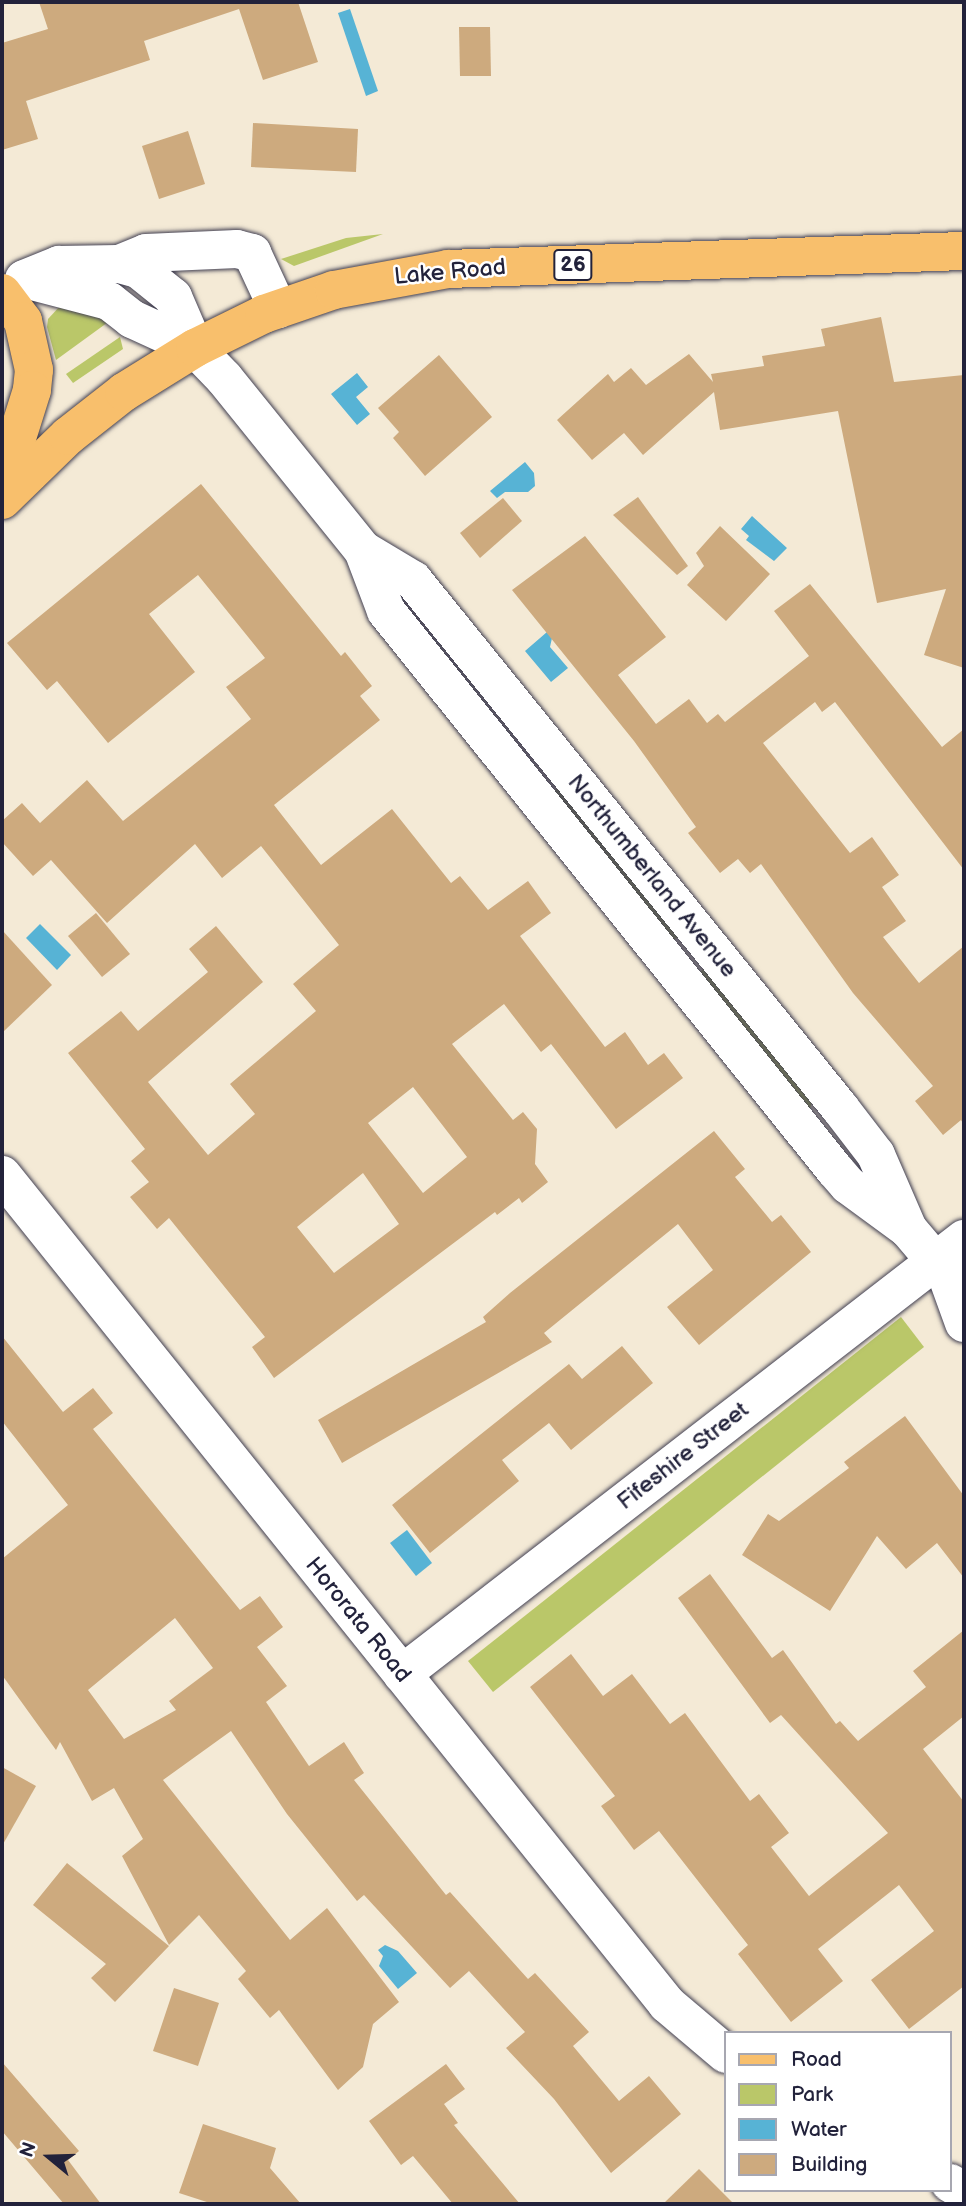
<!DOCTYPE html>
<style>
body{margin:0}
#map{position:relative;width:966px;height:2206px;overflow:hidden;background:#f4ead6;font-family:"Balsamiq Sans",sans-serif}
div>[style]{position:absolute}
.green>*{inset:0;background:#bac769}
.water>*{inset:0;background:#57b3d5}
.building>*{inset:0;background:#cdaa7e}
.roads{filter:drop-shadow(0 0 2px #424052) drop-shadow(0 0 2px #424052)}
.minor>*{height:38px;margin:-19px;padding:0 19px;transform-origin:19px;border-radius:19px;background:#fff}
.major>*{height:38px;margin:-19px;padding:0 19px;transform-origin:19px;border-radius:19px;background:#f8bf6c}
span{translate:-50% -50%;white-space:nowrap;text-align:center;line-height:1.15;-webkit-text-stroke:5px #fff;paint-order:stroke}
.shield-label span{padding:2px 5px;background:#fff;border:2px solid;border-radius:5px;-webkit-text-stroke-width:0}
.shield-label{font-size:21px;color:#22223b;font-weight:700}
.street-label{font-size:23px;color:#22223b}
.frame{position:absolute;inset:0;border:4px solid #22223b;pointer-events:none}
.legend{position:absolute;left:724px;top:2031px;width:228px;height:161px;box-sizing:border-box;background:#fff;border:2px solid #a7a7b1;margin:0;padding:9px 12px;list-style:none;font-size:21px;color:#22223b}
.legend li{display:flex;align-items:center;gap:14px;height:35px}
.legend b{width:35px;border:2px solid #a7a7b1}
.north{position:absolute;left:14px;top:2122px;width:70px;height:70px;-webkit-text-stroke:5px #fff;paint-order:stroke;rotate:289deg;font-size:19px;font-weight:700;line-height:28px;text-align:center;color:#22223b}
.north::after{content:'';display:block;margin:auto;width:24px;height:32px;background:#22223b;clip-path:polygon(50% 0,100% 100%,50% 72%,0 100%)}
</style>
<div id="map">
<div class="green">
<i style="clip-path:polygon(383px 234px,294px 266px,281px 259px,346px 238px)"></i>
<i style="clip-path:polygon(60px 306px,111px 320px,56px 360px,47px 327px,48px 319px)"></i>
<i style="clip-path:polygon(120px 337px,123px 349px,73px 383px,66px 374px)"></i>
<i style="clip-path:polygon(556px 789px,562px 789px,682px 933px,677px 938px,671px 941px,551px 794px)"></i>
<i style="clip-path:polygon(705px 968px,814px 1097px,809px 1111px,697px 974px)"></i>
<i style="clip-path:polygon(901px 1317px,924px 1347px,493px 1692px,468px 1661px)"></i>
</div>
<div class="water">
<i style="clip-path:polygon(350px 9px,378px 91px,366px 96px,338px 13px)"></i>
<i style="clip-path:polygon(357px 373px,368px 387px,356px 397px,370px 414px,357px 425px,331px 394px)"></i>
<i style="clip-path:polygon(525px 462px,534px 473px,535px 486px,528px 492px,505px 492px,497px 498px,490px 491px)"></i>
<i style="clip-path:polygon(752px 516px,787px 548px,774px 561px,746px 540px,749px 536px,741px 529px)"></i>
<i style="clip-path:polygon(547px 632px,552px 638px,550px 647px,568px 668px,551px 682px,525px 651px)"></i>
<i style="clip-path:polygon(40px 924px,71px 955px,57px 970px,26px 938px)"></i>
<i style="clip-path:polygon(407px 1530px,432px 1563px,416px 1576px,390px 1543px)"></i>
<i style="clip-path:polygon(385px 1945px,398px 1951px,417px 1973px,398px 1989px,379px 1966px,383px 1956px,378px 1950px)"></i>
</div>
<div class="building">
<i style="clip-path:polygon(39px 2px,298px 2px,318px 62px,263px 80px,239px 9px,144px 41px,150px 60px,26px 101px,38px 139px,2px 150px,2px 43px,48px 29px)"></i>
<i style="clip-path:polygon(459px 27px,490px 27px,491px 76px,460px 76px)"></i>
<i style="clip-path:polygon(253px 123px,358px 129px,356px 172px,251px 167px)"></i>
<i style="clip-path:polygon(188px 131px,205px 184px,159px 199px,142px 146px)"></i>
<i style="clip-path:polygon(881px 317px,894px 382px,964px 375px,964px 668px,924px 655px,946px 589px,877px 603px,838px 411px,720px 430px,714px 392px,643px 455px,624px 433px,592px 460px,557px 420px,608px 374px,614px 382px,631px 368px,646px 385px,689px 354px,713px 382px,711px 374px,764px 366px,762px 356px,825px 346px,821px 329px)"></i>
<i style="clip-path:polygon(439px 355px,492px 417px,425px 476px,393px 438px,399px 432px,378px 408px)"></i>
<i style="clip-path:polygon(evenodd,201px 484px,341px 656px,345px 652px,372px 686px,360px 696px,380px 720px,274px 805px,321px 865px,392px 809px,451px 883px,460px 876px,488px 910px,528px 881px,551px 913px,520px 936px,605px 1047px,625px 1032px,648px 1065px,664px 1053px,683px 1078px,616px 1129px,551px 1044px,541px 1052px,504px 1004px,452px 1044px,513px 1120px,523px 1112px,537px 1129px,535px 1164px,548px 1182px,522px 1203px,519px 1198px,497px 1215px,495px 1212px,274px 1378px,252px 1347px,265px 1337px,169px 1218px,157px 1229px,130px 1197px,149px 1182px,131px 1161px,145px 1149px,68px 1053px,121px 1011px,138px 1031px,208px 972px,189px 949px,216px 926px,263px 982px,148px 1082px,208px 1155px,255px 1114px,230px 1084px,316px 1011px,293px 984px,339px 945px,261px 846px,222px 878px,195px 844px,107px 923px,51px 860px,33px 876px,2px 842px,2px 821px,22px 803px,40px 823px,87px 780px,123px 821px,251px 719px,226px 687px,265px 658px,198px 575px,149px 614px,195px 672px,108px 743px,57px 681px,47px 690px,7px 643px,201px 484px,413px 1087px,467px 1157px,423px 1193px,368px 1123px,413px 1087px,201px 484px,363px 1173px,399px 1224px,334px 1273px,297px 1227px,363px 1173px)"></i>
<i style="clip-path:polygon(638px 497px,688px 566px,677px 575px,613px 515px)"></i>
<i style="clip-path:polygon(503px 498px,522px 521px,480px 558px,460px 533px)"></i>
<i style="clip-path:polygon(720px 526px,770px 574px,726px 621px,687px 585px,704px 566px,696px 553px)"></i>
<i style="clip-path:polygon(585px 536px,666px 637px,618px 675px,656px 724px,689px 699px,707px 723px,718px 714px,725px 722px,809px 656px,774px 611px,810px 584px,942px 747px,964px 729px,964px 870px,835px 702px,822px 712px,815px 702px,763px 743px,850px 853px,872px 837px,899px 875px,882px 887px,906px 921px,883px 937px,919px 983px,964px 946px,964px 1125px,961px 1120px,943px 1135px,915px 1101px,933px 1086px,853px 993px,761px 864px,750px 873px,738px 859px,720px 873px,688px 833px,696px 827px,634px 741px,512px 590px)"></i>
<i style="clip-path:polygon(96px 913px,130px 954px,102px 977px,68px 936px)"></i>
<i style="clip-path:polygon(2px 930px,52px 985px,2px 1033px)"></i>
<i style="clip-path:polygon(714px 1131px,745px 1169px,735px 1177px,772px 1222px,781px 1215px,811px 1252px,699px 1345px,667px 1307px,713px 1270px,678px 1224px,544px 1333px,552px 1342px,342px 1463px,318px 1420px,486px 1322px,483px 1317px,510px 1293px)"></i>
<i style="clip-path:polygon(evenodd,2px 1336px,63px 1412px,93px 1388px,113px 1413px,93px 1429px,240px 1610px,260px 1596px,283px 1627px,257px 1647px,287px 1686px,266px 1702px,309px 1766px,344px 1742px,364px 1773px,354px 1780px,446px 1895px,450px 1892px,528px 1979px,535px 1973px,589px 2032px,573px 2046px,619px 2101px,649px 2076px,681px 2114px,611px 2173px,554px 2099px,506px 2048px,525px 2032px,469px 1971px,450px 1988px,364px 1895px,357px 1901px,287px 1814px,231px 1731px,163px 1780px,290px 1940px,327px 1908px,399px 2002px,373px 2024px,363px 2067px,338px 2090px,279px 2010px,270px 2018px,238px 1979px,246px 1971px,199px 1915px,169px 1945px,122px 1856px,143px 1839px,114px 1788px,92px 1801px,60px 1742px,56px 1750px,2px 1675px,2px 1559px,68px 1505px,2px 1421px,2px 1336px,175px 1618px,213px 1668px,169px 1701px,176px 1710px,124px 1739px,88px 1690px,175px 1618px)"></i>
<i style="clip-path:polygon(622px 1346px,653px 1383px,571px 1450px,549px 1423px,502px 1460px,519px 1481px,430px 1553px,392px 1505px,569px 1364px,582px 1379px)"></i>
<i style="clip-path:polygon(905px 1416px,964px 1496px,964px 1578px,937px 1543px,906px 1569px,877px 1536px,830px 1611px,742px 1555px,768px 1514px,779px 1521px,849px 1468px,844px 1462px)"></i>
<i style="clip-path:polygon(710px 1574px,772px 1658px,783px 1650px,836px 1724px,840px 1721px,858px 1741px,926px 1687px,913px 1671px,964px 1630px,964px 1716px,923px 1749px,964px 1802px,964px 1986px,909px 2029px,871px 1980px,934px 1931px,899px 1885px,818px 1949px,843px 1981px,791px 2022px,738px 1954px,748px 1945px,659px 1831px,634px 1850px,601px 1806px,615px 1796px,530px 1687px,571px 1654px,603px 1696px,632px 1674px,670px 1724px,685px 1713px,750px 1801px,759px 1794px,789px 1833px,771px 1847px,809px 1896px,888px 1833px,781px 1715px,770px 1723px,678px 1598px)"></i>
<i style="clip-path:polygon(2px 1767px,36px 1786px,2px 1846px)"></i>
<i style="clip-path:polygon(67px 1863px,169px 1946px,115px 2002px,91px 1978px,106px 1964px,33px 1905px)"></i>
<i style="clip-path:polygon(174px 1988px,219px 2003px,198px 2066px,153px 2051px)"></i>
<i style="clip-path:polygon(2px 2062px,79px 2151px,68px 2160px,101px 2204px,64px 2204px,2px 2131px)"></i>
<i style="clip-path:polygon(446px 2064px,465px 2089px,444px 2104px,458px 2123px,454px 2125px,520px 2204px,453px 2204px,413px 2156px,401px 2165px,369px 2121px)"></i>
<i style="clip-path:polygon(203px 2124px,276px 2148px,270px 2168px,301px 2204px,213px 2204px,179px 2193px)"></i>
<i style="clip-path:polygon(699px 2169px,734px 2204px,663px 2204px)"></i>
</div>
<div class="roads">
<div class="minor">
<i style="left:119px;top:264px;width:29px;rotate:-22deg"></i>
<i style="left:146px;top:253px;width:91px;rotate:-2.5deg"></i>
<i style="left:237px;top:249px;width:16px;rotate:15deg"></i>
<i style="left:252px;top:253px;width:62px;rotate:65.1deg"></i>
<i style="left:24px;top:279px;width:38px;rotate:-22deg"></i>
<i style="left:59px;top:265px;width:60px;rotate:-1deg"></i>
<i style="left:119px;top:264px;width:20px;rotate:15deg"></i>
<i style="left:138px;top:269px;width:45px;rotate:38.7deg"></i>
<i style="left:173px;top:297px;width:56px;rotate:66.7deg"></i>
<i style="left:25px;top:279px;width:87px;rotate:14.7deg"></i>
<i style="left:109px;top:301px;width:29px;rotate:38deg"></i>
<i style="left:132px;top:319px;width:69px;rotate:24.7deg"></i>
<i style="left:195px;top:348px;width:42px;rotate:46deg"></i>
<i style="left:224px;top:378px;width:221px;rotate:51.1deg"></i>
<i style="left:363px;top:550px;width:65px;rotate:69.3deg"></i>
<i style="left:386px;top:611px;width:717px;rotate:51.23deg"></i>
<i style="left:835px;top:1170px;width:20px;rotate:49deg"></i>
<i style="left:848px;top:1185px;width:74px;rotate:36.3deg"></i>
<i style="left:908px;top:1229px;width:42px;rotate:49.8deg"></i>
<i style="left:935px;top:1261px;width:19px;rotate:51deg"></i>
<i style="left:947px;top:1276px;width:50px;rotate:70.1deg"></i>
<i style="left:363px;top:550px;width:58px;rotate:31deg"></i>
<i style="left:413px;top:580px;width:679px;rotate:51.04deg"></i>
<i style="left:840px;top:1108px;width:59px;rotate:52.5deg"></i>
<i style="left:876px;top:1155px;width:81px;rotate:66.6deg"></i>
<i style="left:2px;top:1175px;width:1063px;rotate:51.26deg"></i>
<i style="left:667px;top:2004px;width:77px;rotate:40.3deg"></i>
<i style="left:402px;top:1674px;width:711px;rotate:-37.74deg"></i>
<i style="left:950px;top:2183px;width:16px;rotate:30deg"></i>
</div>
<div class="major">
<i style="left:2px;top:293px;width:35px;rotate:53deg"></i>
<i style="left:23px;top:321px;width:50px;rotate:77.3deg"></i>
<i style="left:34px;top:370px;width:20px;rotate:96deg"></i>
<i style="left:32px;top:390px;width:101px;rotate:107.4deg"></i>
<i style="left:2px;top:500px;width:92px;rotate:-44.1deg"></i>
<i style="left:68px;top:436px;width:71px;rotate:-38.2deg"></i>
<i style="left:124px;top:392px;width:84px;rotate:-31.8deg"></i>
<i style="left:195px;top:348px;width:77px;rotate:-26.2deg"></i>
<i style="left:264px;top:314px;width:74px;rotate:-18.9deg"></i>
<i style="left:334px;top:290px;width:116px;rotate:-10.4deg"></i>
<i style="left:448px;top:269px;width:516px;rotate:-2deg"></i>
</div>
</div>
<div class="shield-label">
<span style="left:573px;top:265px">26</span>
</div>
<div class="street-label">
<span style="left:450px;top:272px;rotate:-5deg">Lake Road</span>
<span style="left:652px;top:876px;rotate:51deg">Northumberland Avenue</span>
<span style="left:683px;top:1456px;rotate:-38deg">Fifeshire Street</span>
<span style="left:358px;top:1620px;rotate:51deg">Hororata Road</span>
</div>
<div class="frame"></div>
<ul class="legend">
<li><b style="height:9px;background:#f8bf6c"></b>Road</li>
<li><b style="height:19px;background:#bac769"></b>Park</li>
<li><b style="height:19px;background:#57b3d5"></b>Water</li>
<li><b style="height:19px;background:#cdaa7e"></b>Building</li>
</ul>
<div class="north">N</div>
</div>
